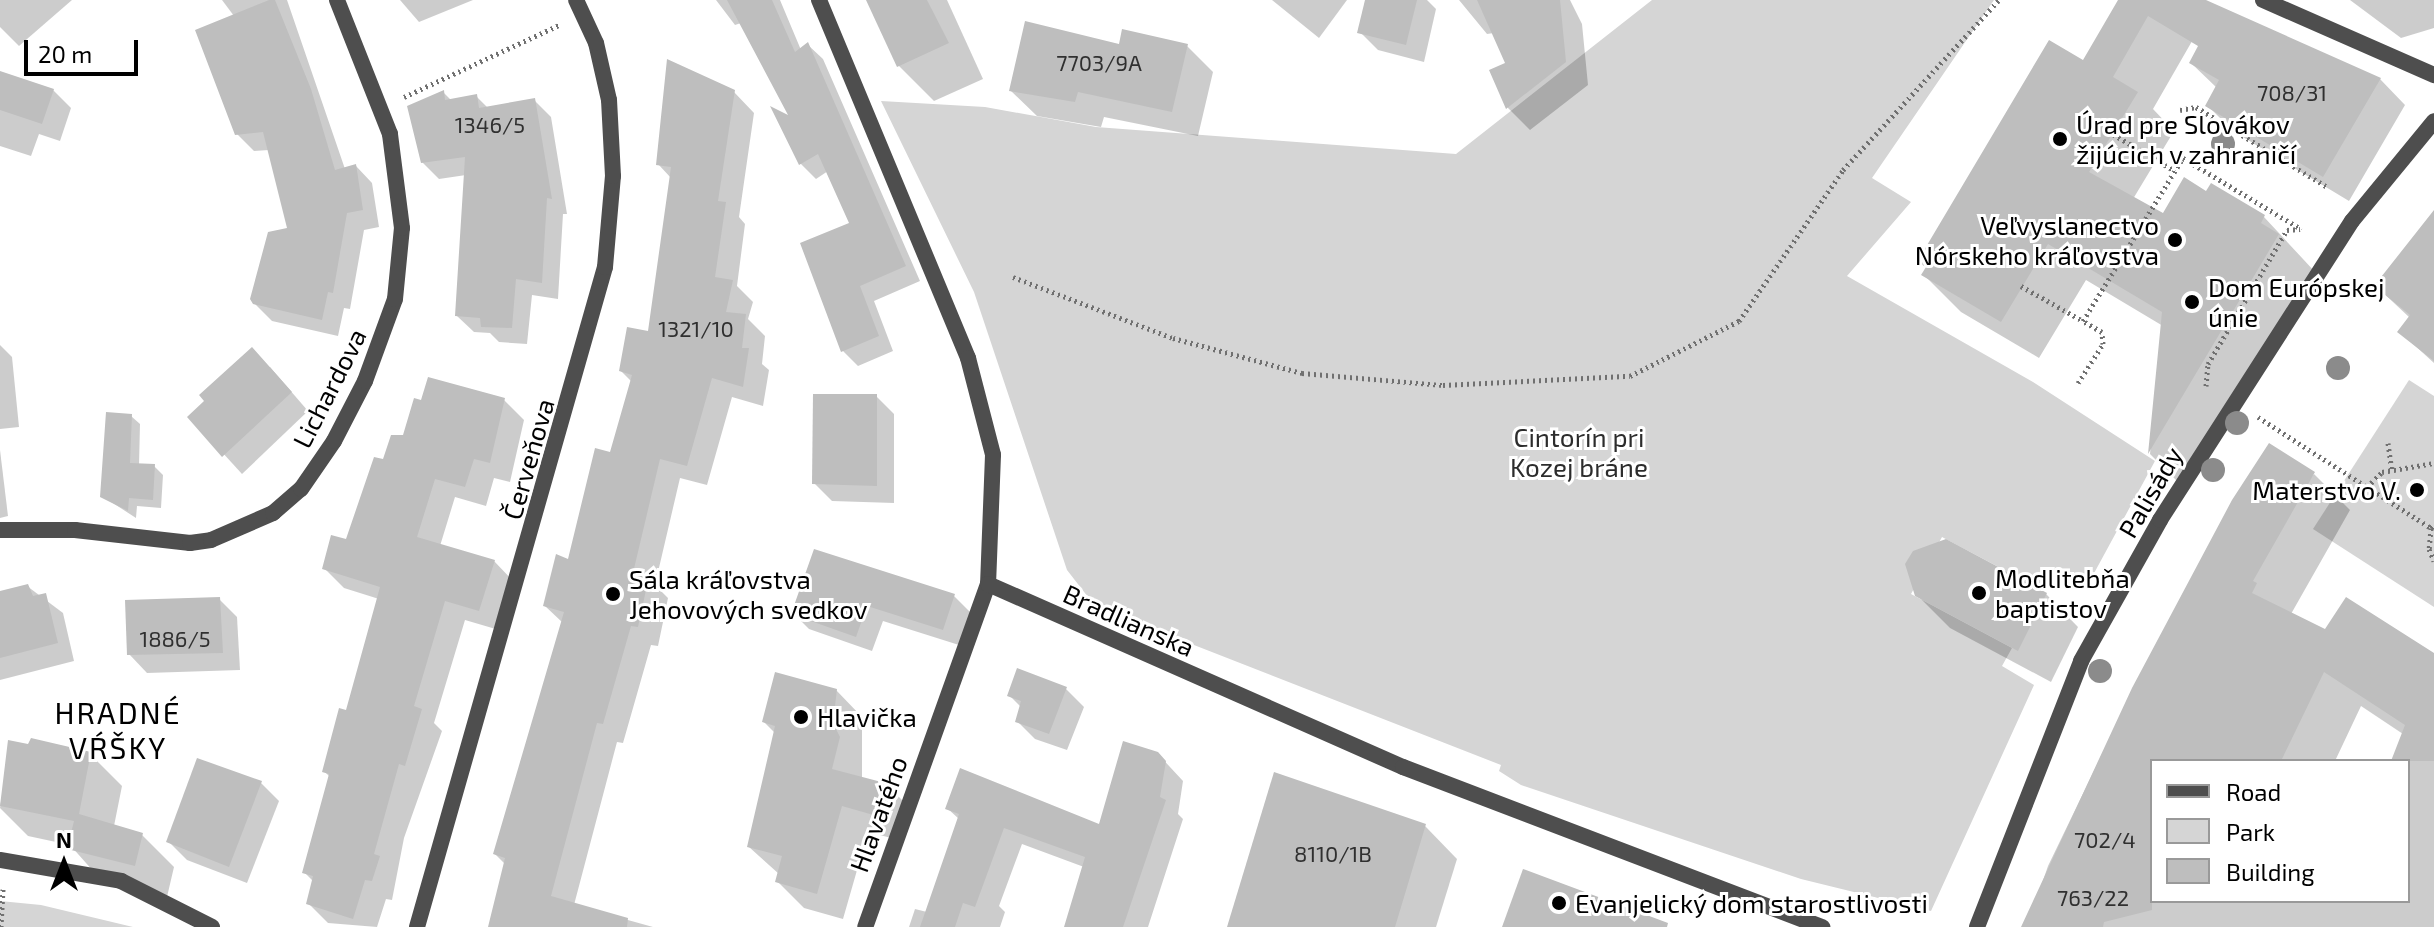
<!DOCTYPE html>
<meta charset="utf-8">
<style>
body{margin:0}
#map{position:relative;width:2434px;height:927px;overflow:hidden;background:#fff;font-family:"Exo 2",sans-serif}
div>[style]{position:absolute}
.green>*{inset:0;background:#d5d5d5}
.shadow>*{inset:0;background:#0003}
.building>*{inset:0;background:#bebebe}
.path>*{height:5px;margin-top:-2.5px;transform-origin:0;background:repeating-linear-gradient(90deg,#707070 0 2px,transparent 0 6px)}
.minor>*{height:16px;margin:-8px;padding:0 8px;transform-origin:8px;border-radius:8px;background:#4e4e4e}
.tertiary>*{height:16px;margin:-8px;padding:0 8px;transform-origin:8px;border-radius:8px;background:#4e4e4e}
.trees>*{width:24px;height:24px;margin:-12px;border-radius:50%;background:#8b8b8b}
.dots>*{width:22px;height:22px;translate:-50% -50%;box-sizing:border-box;border:4px solid #fff;border-radius:50%}
span{translate:-50% -50%;white-space:nowrap;text-align:center;line-height:1.15;-webkit-text-stroke:6px #fff;paint-order:stroke}
.number-label{font-size:22px;color:#303030}
.number-label span{-webkit-text-stroke-width:0}
.poi-label{font-size:26px;color:#000}
.left{translate:0 -50%;text-align:left}
.right{translate:-100% -50%;text-align:right}
.street-label{font-size:26px;color:#000}
.park-label{font-size:26px;color:#2c2c2c}
.quarter-label{font-size:30px;color:#000;letter-spacing:2px}
.legend{position:absolute;left:2150px;top:759px;width:260px;height:144px;box-sizing:border-box;background:#fff;border:2px solid #999;margin:0;padding:10px 14px;list-style:none;font-size:24px;color:#000}
.legend li{display:flex;align-items:center;gap:16px;height:40px}
.legend b{width:40px;border:2px solid #999}
.north{position:absolute;left:24px;top:823px;width:80px;height:80px;-webkit-text-stroke:6px #fff;paint-order:stroke;rotate:0deg;font-size:22px;font-weight:700;line-height:32px;text-align:center;color:#000}
.north::after{content:'';display:block;margin:auto;width:28px;height:36px;background:#000;clip-path:polygon(50% 0,100% 100%,50% 72%,0 100%)}
.scale{position:absolute;left:24px;top:40px;width:114px;height:36px;box-sizing:border-box;border:4px solid #000;border-top:0;padding-left:10px;font-size:24px;line-height:28px;white-space:nowrap;color:#000;-webkit-text-stroke:6px #fff;paint-order:stroke}
</style>
<div id="map">
<div class="green">
<i style="clip-path:polygon(1652px 0,1994px 0,1872px 178px,1911px 202px,1847px 276px,2033px 382px,2155px 461px,2086px 588px,2053px 569px,2042px 590px,1942px 537px,1911px 594px,2012px 648px,2002px 666px,2034px 685px,1931px 911px,1801px 879px,1521px 785px,1499px 771px,1501px 765px,1130px 620px,1088px 597px,1067px 570px,974px 292px,881px 101px,985px 107px,1096px 127px,1456px 154px)"></i>
<i style="clip-path:polygon(2409px 380px,2434px 396px,2434px 607px,2313px 529px)"></i>
<i style="clip-path:polygon(0 901px,41px 905px,133px 927px,0 927px)"></i>
</div>
<div class="shadow">
<i style="clip-path:polygon(0 0,72px 0,19px 46px,0 27px)"></i>
<i style="clip-path:polygon(222px 0,287px 0,345px 169px,356px 166px,372px 183px,379px 227px,364px 230px,350px 309px,344px 308px,338px 336px,272px 321px,254px 303px,289px 230px,269px 150px,254px 151px,237px 134px,234px 16px)"></i>
<i style="clip-path:polygon(400px 0,473px 0,419px 22px)"></i>
<i style="clip-path:polygon(716px 0,780px 0,801px 50px,808px 45px,823px 59px,920px 281px,874px 301px,893px 351px,858px 366px,843px 351px,852px 224px,828px 171px,816px 179px,801px 164px,792px 119px,741px 23px,735px 25px)"></i>
<i style="clip-path:polygon(868px 0,947px 0,983px 79px,934px 101px,899px 66px)"></i>
<i style="clip-path:polygon(1272px 0,1347px 0,1319px 38px)"></i>
<i style="clip-path:polygon(1367px 0,1427px 0,1436px 9px,1424px 62px,1378px 50px,1360px 32px)"></i>
<i style="clip-path:polygon(1459px 0,1570px 0,1582px 24px,1588px 85px,1530px 130px,1508px 108px,1492px 71px,1508px 64px,1494px 33px,1487px 34px)"></i>
<i style="clip-path:polygon(2120px 0,2159px 0,2195px 36px,2153px 109px,2174px 131px,2133px 199px,2163px 215px,2207px 193px,2264px 217px,2316px 273px,2186px 490px,2150px 454px,2163px 326px,2086px 280px,2039px 358px,1961px 312px,1923px 274px,1927px 268px,1920px 261px,2084px 63px)"></i>
<i style="clip-path:polygon(2350px 0,2434px 0,2434px 28px,2401px 38px)"></i>
<i style="clip-path:polygon(1113px 45px,1187px 46px,1213px 72px,1198px 136px,1104px 117px,1101px 127px,1037px 116px,1011px 91px)"></i>
<i style="clip-path:polygon(2191px 63px,2380px 79px,2405px 105px,2349px 201px,2233px 131px,2207px 105px,2217px 88px)"></i>
<i style="clip-path:polygon(0 73px,53px 90px,71px 108px,60px 141px,39px 134px,31px 156px,0 146px)"></i>
<i style="clip-path:polygon(443px 92px,452px 101px,476px 96px,488px 108px,534px 100px,551px 117px,567px 214px,563px 214px,558px 299px,532px 295px,527px 344px,499px 342px,490px 333px,474px 332px,457px 316px,466px 175px,439px 179px,422px 162px)"></i>
<i style="clip-path:polygon(734px 92px,754px 113px,739px 217px,745px 224px,737px 286px,753px 302px,748px 319px,765px 336px,762px 364px,769px 370px,763px 406px,732px 397px,707px 485px,680px 478px,655px 585px,668px 598px,658px 646px,651px 645px,623px 743px,617px 742px,574px 905px,653px 927px,490px 927px,506px 865px,495px 854px,563px 623px,545px 606px,570px 561px,611px 455px,632px 382px,621px 371px,650px 333px,671px 178px,658px 164px)"></i>
<i style="clip-path:polygon(2434px 213px,2434px 363px,2400px 332px,2410px 318px,2376px 286px)"></i>
<i style="clip-path:polygon(0 345px,12px 357px,19px 427px,0 429px)"></i>
<i style="clip-path:polygon(270px 367px,308px 411px,242px 474px,190px 417px,207px 401px)"></i>
<i style="clip-path:polygon(876px 396px,894px 414px,894px 503px,832px 501px,814px 483px)"></i>
<i style="clip-path:polygon(504px 400px,524px 420px,510px 482px,494px 478px,486px 506px,455px 497px,440px 546px,494px 561px,514px 582px,499px 630px,465px 620px,434px 723px,442px 731px,404px 838px,392px 900px,386px 899px,377px 927px,328px 923px,308px 903px,314px 882px,304px 872px,330px 777px,324px 771px,348px 712px,379px 599px,344px 588px,324px 568px,348px 542px,385px 462px,404px 437px)"></i>
<i style="clip-path:polygon(131px 416px,140px 424px,139px 466px,154px 466px,163px 475px,161px 508px,137px 506px,136px 518px,102px 496px)"></i>
<i style="clip-path:polygon(0 450px,8px 516px,0 518px)"></i>
<i style="clip-path:polygon(evenodd,2314px 474px,2350px 510px,2291px 614px,2326px 632px,2434px 655px,2434px 927px,2027px 927px,2048px 866px,2134px 688px,2314px 474px,2361px 706px,2403px 734px,2393px 761px,2408px 761px,2408px 901px,2152px 901px,2152px 761px,2335px 761px,2361px 706px)"></i>
<i style="clip-path:polygon(27px 586px,63px 613px,74px 661px,0 680px,0 593px)"></i>
<i style="clip-path:polygon(2046px 594px,2078px 627px,2051px 682px,1950px 628px,1917px 595px)"></i>
<i style="clip-path:polygon(954px 596px,970px 612px,959px 645px,883px 621px,872px 651px,809px 629px,793px 613px)"></i>
<i style="clip-path:polygon(219px 599px,237px 617px,240px 670px,147px 673px,129px 654px)"></i>
<i style="clip-path:polygon(1066px 689px,1084px 707px,1067px 750px,1035px 739px,1017px 721px,1021px 707px,1009px 695px)"></i>
<i style="clip-path:polygon(836px 690px,862px 717px,862px 779px,888px 786px,914px 812px,903px 841px,868px 832px,843px 919px,804px 908px,777px 881px,779px 874px,749px 847px,775px 733px,764px 722px)"></i>
<i style="clip-path:polygon(10px 742px,90px 754px,122px 786px,114px 826px,142px 835px,174px 867px,167px 897px,102px 881px,70px 845px,28px 836px,0 808px)"></i>
<i style="clip-path:polygon(1157px 753px,1183px 781px,1178px 814px,1183px 819px,1148px 927px,1066px 927px,1084px 867px,1022px 844px,999px 906px,1005px 912px,1000px 927px,909px 927px,915px 909px,927px 912px,959px 819px,947px 808px,1100px 827px)"></i>
<i style="clip-path:polygon(261px 783px,279px 801px,247px 883px,187px 860px,169px 842px)"></i>
<i style="clip-path:polygon(1425px 826px,1457px 859px,1436px 927px,1230px 927px)"></i>
</div>
<div class="building">
<i style="clip-path:polygon(269px 0,275px 0,311px 89px,335px 170px,356px 164px,363px 210px,347px 213px,333px 293px,328px 292px,322px 320px,253px 304px,250px 299px,268px 232px,287px 228px,263px 132px,235px 135px,195px 30px)"></i>
<i style="clip-path:polygon(727px 0,772px 0,795px 52px,808px 42px,906px 266px,860px 286px,879px 336px,841px 352px,800px 243px,849px 223px,818px 154px,799px 165px,770px 106px,788px 115px)"></i>
<i style="clip-path:polygon(866px 0,927px 0,949px 43px,897px 67px)"></i>
<i style="clip-path:polygon(1365px 0,1417px 0,1406px 45px,1357px 33px)"></i>
<i style="clip-path:polygon(1477px 0,1560px 0,1566px 62px,1506px 109px,1489px 70px,1505px 63px)"></i>
<i style="clip-path:polygon(2118px 0,2206px 0,2381px 78px,2323px 177px,2205px 106px,2219px 80px,2189px 63px,2198px 46px,2148px 16px,2113px 77px,2138px 92px,2089px 172px,2163px 213px,2184px 177px,2206px 191px,2211px 183px,2265px 215px,2261px 223px,2279px 234px,2148px 454px,2162px 312px,2048px 244px,2001px 322px,1921px 275px,1926px 267px,1917px 262px,2049px 40px,2083px 60px)"></i>
<i style="clip-path:polygon(1025px 21px,1119px 44px,1122px 29px,1188px 44px,1172px 112px,1078px 92px,1075px 102px,1009px 91px)"></i>
<i style="clip-path:polygon(667px 59px,735px 90px,718px 201px,726px 202px,715px 277px,733px 280px,726px 312px,746px 314px,742px 348px,749px 348px,743px 387px,712px 378px,687px 466px,660px 459px,633px 573px,649px 576px,638px 627px,631px 626px,603px 724px,597px 723px,551px 896px,628px 918px,627px 927px,488px 927px,505px 858px,493px 854px,564px 612px,543px 606px,556px 554px,568px 559px,595px 448px,610px 452px,632px 375px,619px 371px,627px 327px,648px 331px,671px 167px,656px 165px)"></i>
<i style="clip-path:polygon(0 71px,54px 89px,42px 124px,0 110px)"></i>
<i style="clip-path:polygon(444px 90px,445px 100px,477px 94px,479px 108px,535px 98px,552px 199px,547px 198px,542px 283px,516px 279px,512px 328px,481px 327px,480px 318px,455px 316px,465px 157px,421px 163px,407px 106px)"></i>
<i style="clip-path:polygon(2434px 210px,2434px 361px,2397px 332px,2410px 315px,2374px 286px)"></i>
<i style="clip-path:polygon(252px 347px,292px 392px,222px 457px,187px 417px,204px 401px,199px 395px)"></i>
<i style="clip-path:polygon(428px 377px,505px 398px,490px 463px,474px 459px,465px 487px,435px 479px,417px 537px,495px 560px,479px 611px,445px 601px,414px 706px,422px 709px,405px 766px,399px 764px,374px 854px,380px 856px,372px 881px,365px 880px,353px 919px,306px 904px,313px 876px,302px 873px,329px 774px,322px 772px,339px 708px,346px 710px,380px 587px,322px 569px,331px 535px,346px 539px,374px 457px,383px 459px,391px 435px,403px 435px,414px 398px,421px 400px)"></i>
<i style="clip-path:polygon(813px 394px,877px 394px,877px 486px,812px 484px)"></i>
<i style="clip-path:polygon(106px 412px,132px 414px,130px 463px,155px 464px,153px 500px,129px 498px,128px 511px,100px 497px)"></i>
<i style="clip-path:polygon(2269px 443px,2315px 472px,2253px 581px,2257px 583px,2252px 593px,2325px 629px,2346px 597px,2434px 653px,2434px 761px,2391px 761px,2405px 725px,2324px 672px,2281px 761px,2152px 761px,2152px 910px,2104px 922px,2103px 927px,2021px 927px,2132px 688px,2232px 500px)"></i>
<i style="clip-path:polygon(1946px 539px,2047px 593px,2018px 651px,1915px 596px,1905px 564px,1913px 551px)"></i>
<i style="clip-path:polygon(814px 549px,955px 594px,943px 630px,867px 606px,856px 637px,791px 614px)"></i>
<i style="clip-path:polygon(28px 584px,33px 596px,46px 593px,58px 643px,0 658px,0 591px)"></i>
<i style="clip-path:polygon(220px 597px,223px 653px,127px 655px,125px 600px)"></i>
<i style="clip-path:polygon(1017px 668px,1067px 687px,1049px 734px,1015px 722px,1021px 701px,1007px 696px)"></i>
<i style="clip-path:polygon(775px 672px,837px 689px,833px 723px,840px 737px,832px 769px,889px 784px,877px 816px,842px 806px,817px 894px,775px 882px,782px 856px,747px 847px,775px 726px,762px 722px)"></i>
<i style="clip-path:polygon(31px 738px,91px 752px,79px 814px,143px 833px,135px 866px,67px 849px,74px 821px,0 806px,8px 740px,28px 744px)"></i>
<i style="clip-path:polygon(1123px 741px,1158px 752px,1166px 761px,1160px 797px,1166px 800px,1123px 927px,1064px 927px,1085px 857px,1004px 828px,975px 907px,963px 903px,955px 927px,920px 927px,959px 814px,945px 809px,960px 768px,1099px 824px)"></i>
<i style="clip-path:polygon(197px 758px,262px 781px,229px 867px,166px 842px)"></i>
<i style="clip-path:polygon(1274px 772px,1426px 824px,1395px 927px,1227px 927px)"></i>
<i style="clip-path:polygon(1523px 869px,1668px 923px,1667px 927px,1502px 927px)"></i>
</div>
<div class="path">
<i style="left:404px;top:97px;width:171px;rotate:-24.9deg"></i>
<i style="left:2180px;top:110px;width:16px;rotate:-11deg"></i>
<i style="left:2196px;top:107px;width:153px;rotate:31.4deg"></i>
<i style="left:2113px;top:134px;width:72px;rotate:30.8deg"></i>
<i style="left:1013px;top:277px;width:171px;rotate:20.9deg"></i>
<i style="left:1173px;top:338px;width:134px;rotate:15.2deg"></i>
<i style="left:1302px;top:373px;width:142px;rotate:4.9deg"></i>
<i style="left:1443px;top:385px;width:187px;rotate:-2.8deg"></i>
<i style="left:1630px;top:376px;width:122px;rotate:-26.8deg"></i>
<i style="left:1739px;top:321px;width:183px;rotate:-55.4deg"></i>
<i style="left:1843px;top:170px;width:231px;rotate:-47.5deg"></i>
<i style="left:2021px;top:286px;width:71px;rotate:29.4deg"></i>
<i style="left:2078px;top:383px;width:46px;rotate:-57.3deg"></i>
<i style="left:2103px;top:344px;width:12px;rotate:-95deg"></i>
<i style="left:2102px;top:332px;width:22px;rotate:-150deg"></i>
<i style="left:2083px;top:321px;width:191px;rotate:-58.5deg"></i>
<i style="left:2183px;top:158px;width:138px;rotate:31deg"></i>
<i style="left:2206px;top:386px;width:22px;rotate:-85deg"></i>
<i style="left:2208px;top:364px;width:156px;rotate:-59.5deg"></i>
<i style="left:2287px;top:230px;width:13px;rotate:-4deg"></i>
<i style="left:2258px;top:417px;width:130px;rotate:32.7deg"></i>
<i style="left:2367px;top:487px;width:21px;rotate:-45deg"></i>
<i style="left:2382px;top:472px;width:53px;rotate:-9.8deg"></i>
<i style="left:2388px;top:443px;width:27px;rotate:82deg"></i>
<i style="left:2367px;top:487px;width:76px;rotate:32.6deg"></i>
<i style="left:2431px;top:528px;width:4px;rotate:-45deg"></i>
<i style="left:2431px;top:528px;width:21px;rotate:95deg"></i>
<i style="left:2429px;top:549px;width:13px;rotate:67deg"></i>
<i style="left:1px;top:927px;width:38px;rotate:-87deg"></i>
</div>
<div class="minor">
<i style="left:819px;top:0;width:388px;rotate:67.4deg"></i>
<i style="left:968px;top:358px;width:100px;rotate:75.5deg"></i>
<i style="left:993px;top:455px;width:129px;rotate:92.2deg"></i>
<i style="left:988px;top:584px;width:364px;rotate:109.7deg"></i>
<i style="left:2263px;top:0;width:187px;rotate:23.7deg"></i>
<i style="left:0;top:530px;width:75px"></i>
<i style="left:75px;top:530px;width:116px;rotate:6.4deg"></i>
<i style="left:190px;top:543px;width:21px;rotate:-8deg"></i>
<i style="left:211px;top:540px;width:68px;rotate:-23.5deg"></i>
<i style="left:273px;top:513px;width:37px;rotate:-41deg"></i>
<i style="left:301px;top:489px;width:58px;rotate:-55.5deg"></i>
<i style="left:334px;top:441px;width:68px;rotate:-62.7deg"></i>
<i style="left:365px;top:381px;width:87px;rotate:-69.9deg"></i>
<i style="left:395px;top:299px;width:71px;rotate:-84.4deg"></i>
<i style="left:402px;top:228px;width:95px;rotate:-97.3deg"></i>
<i style="left:390px;top:134px;width:144px;rotate:-111.6deg"></i>
<i style="left:988px;top:584px;width:454px;rotate:23.8deg"></i>
<i style="left:1403px;top:767px;width:449px;rotate:20.9deg"></i>
<i style="left:0;top:860px;width:123px;rotate:9.8deg"></i>
<i style="left:121px;top:881px;width:102px;rotate:26.8deg"></i>
<i style="left:417px;top:927px;width:686px;rotate:-74.1deg"></i>
<i style="left:605px;top:267px;width:91px;rotate:-85deg"></i>
<i style="left:613px;top:176px;width:76px;rotate:-93deg"></i>
<i style="left:609px;top:100px;width:58px;rotate:-102.8deg"></i>
<i style="left:596px;top:43px;width:47px;rotate:-114.9deg"></i>
</div>
<div class="tertiary">
<i style="left:1977px;top:927px;width:286px;rotate:-68.6deg"></i>
<i style="left:2081px;top:661px;width:162px;rotate:-60.7deg"></i>
<i style="left:2160px;top:520px;width:355px;rotate:-57.3deg"></i>
<i style="left:2352px;top:221px;width:129px;rotate:-50.6deg"></i>
</div>
<div class="trees">
<i style="left:2223px;top:144px"></i>
<i style="left:2338px;top:368px"></i>
<i style="left:2237px;top:423px"></i>
<i style="left:2213px;top:470px"></i>
<i style="left:2100px;top:671px"></i>
</div>
<div class="dots">
<i style="left:2060px;top:139px;background:#000"></i>
<i style="left:2175px;top:240px;background:#000"></i>
<i style="left:2192px;top:302px;background:#000"></i>
<i style="left:2417px;top:490px;background:#000"></i>
<i style="left:1979px;top:593px;background:#000"></i>
<i style="left:613px;top:594px;background:#000"></i>
<i style="left:801px;top:717px;background:#000"></i>
<i style="left:1559px;top:903px;background:#000"></i>
</div>
<div class="number-label">
<span style="left:1099px;top:63px">7703/9A</span>
<span style="left:2292px;top:93px">708/31</span>
<span style="left:490px;top:125px">1346/5</span>
<span style="left:696px;top:329px">1321/10</span>
<span style="left:175px;top:639px">1886/5</span>
<span style="left:2105px;top:840px">702/4</span>
<span style="left:1333px;top:854px">8110/1B</span>
<span style="left:2093px;top:898px">763/22</span>
</div>
<div class="poi-label">
<span class="left" style="left:2076px;top:139px">Úrad pre Slovákov<br>žijúcich v zahraničí</span>
<span class="right" style="left:2159px;top:240px">Veľvyslanectvo<br>Nórskeho kráľovstva</span>
<span class="left" style="left:2208px;top:302px">Dom Európskej<br>únie</span>
<span class="right" style="left:2401px;top:490px">Materstvo V.</span>
<span class="left" style="left:1995px;top:593px">Modlitebňa<br>baptistov</span>
<span class="left" style="left:629px;top:594px">Sála kráľovstva<br>Jehovových svedkov</span>
<span class="left" style="left:817px;top:717px">Hlavička</span>
<span class="left" style="left:1575px;top:903px">Evanjelický dom starostlivosti</span>
</div>
<div class="street-label">
<span style="left:329px;top:388px;rotate:-63deg">Lichardova</span>
<span style="left:528px;top:459px;rotate:-74deg">Červeňova</span>
<span style="left:2150px;top:492px;rotate:-60deg">Palisády</span>
<span style="left:1129px;top:620px;rotate:24deg">Bradlianska</span>
<span style="left:878px;top:814px;rotate:-70deg">Hlavatého</span>
</div>
<div class="park-label">
<span style="left:1579px;top:452px">Cintorín pri<br>Kozej bráne</span>
</div>
<div class="quarter-label">
<span style="left:118px;top:729px">HRADNÉ<br>VŔŠKY</span>
</div>
<ul class="legend">
<li><b style="height:10px;background:#4e4e4e"></b>Road</li>
<li><b style="height:22px;background:#d5d5d5"></b>Park</li>
<li><b style="height:22px;background:#bebebe"></b>Building</li>
</ul>
<div class="north">N</div>
<div class="scale">20 m</div>
</div>
